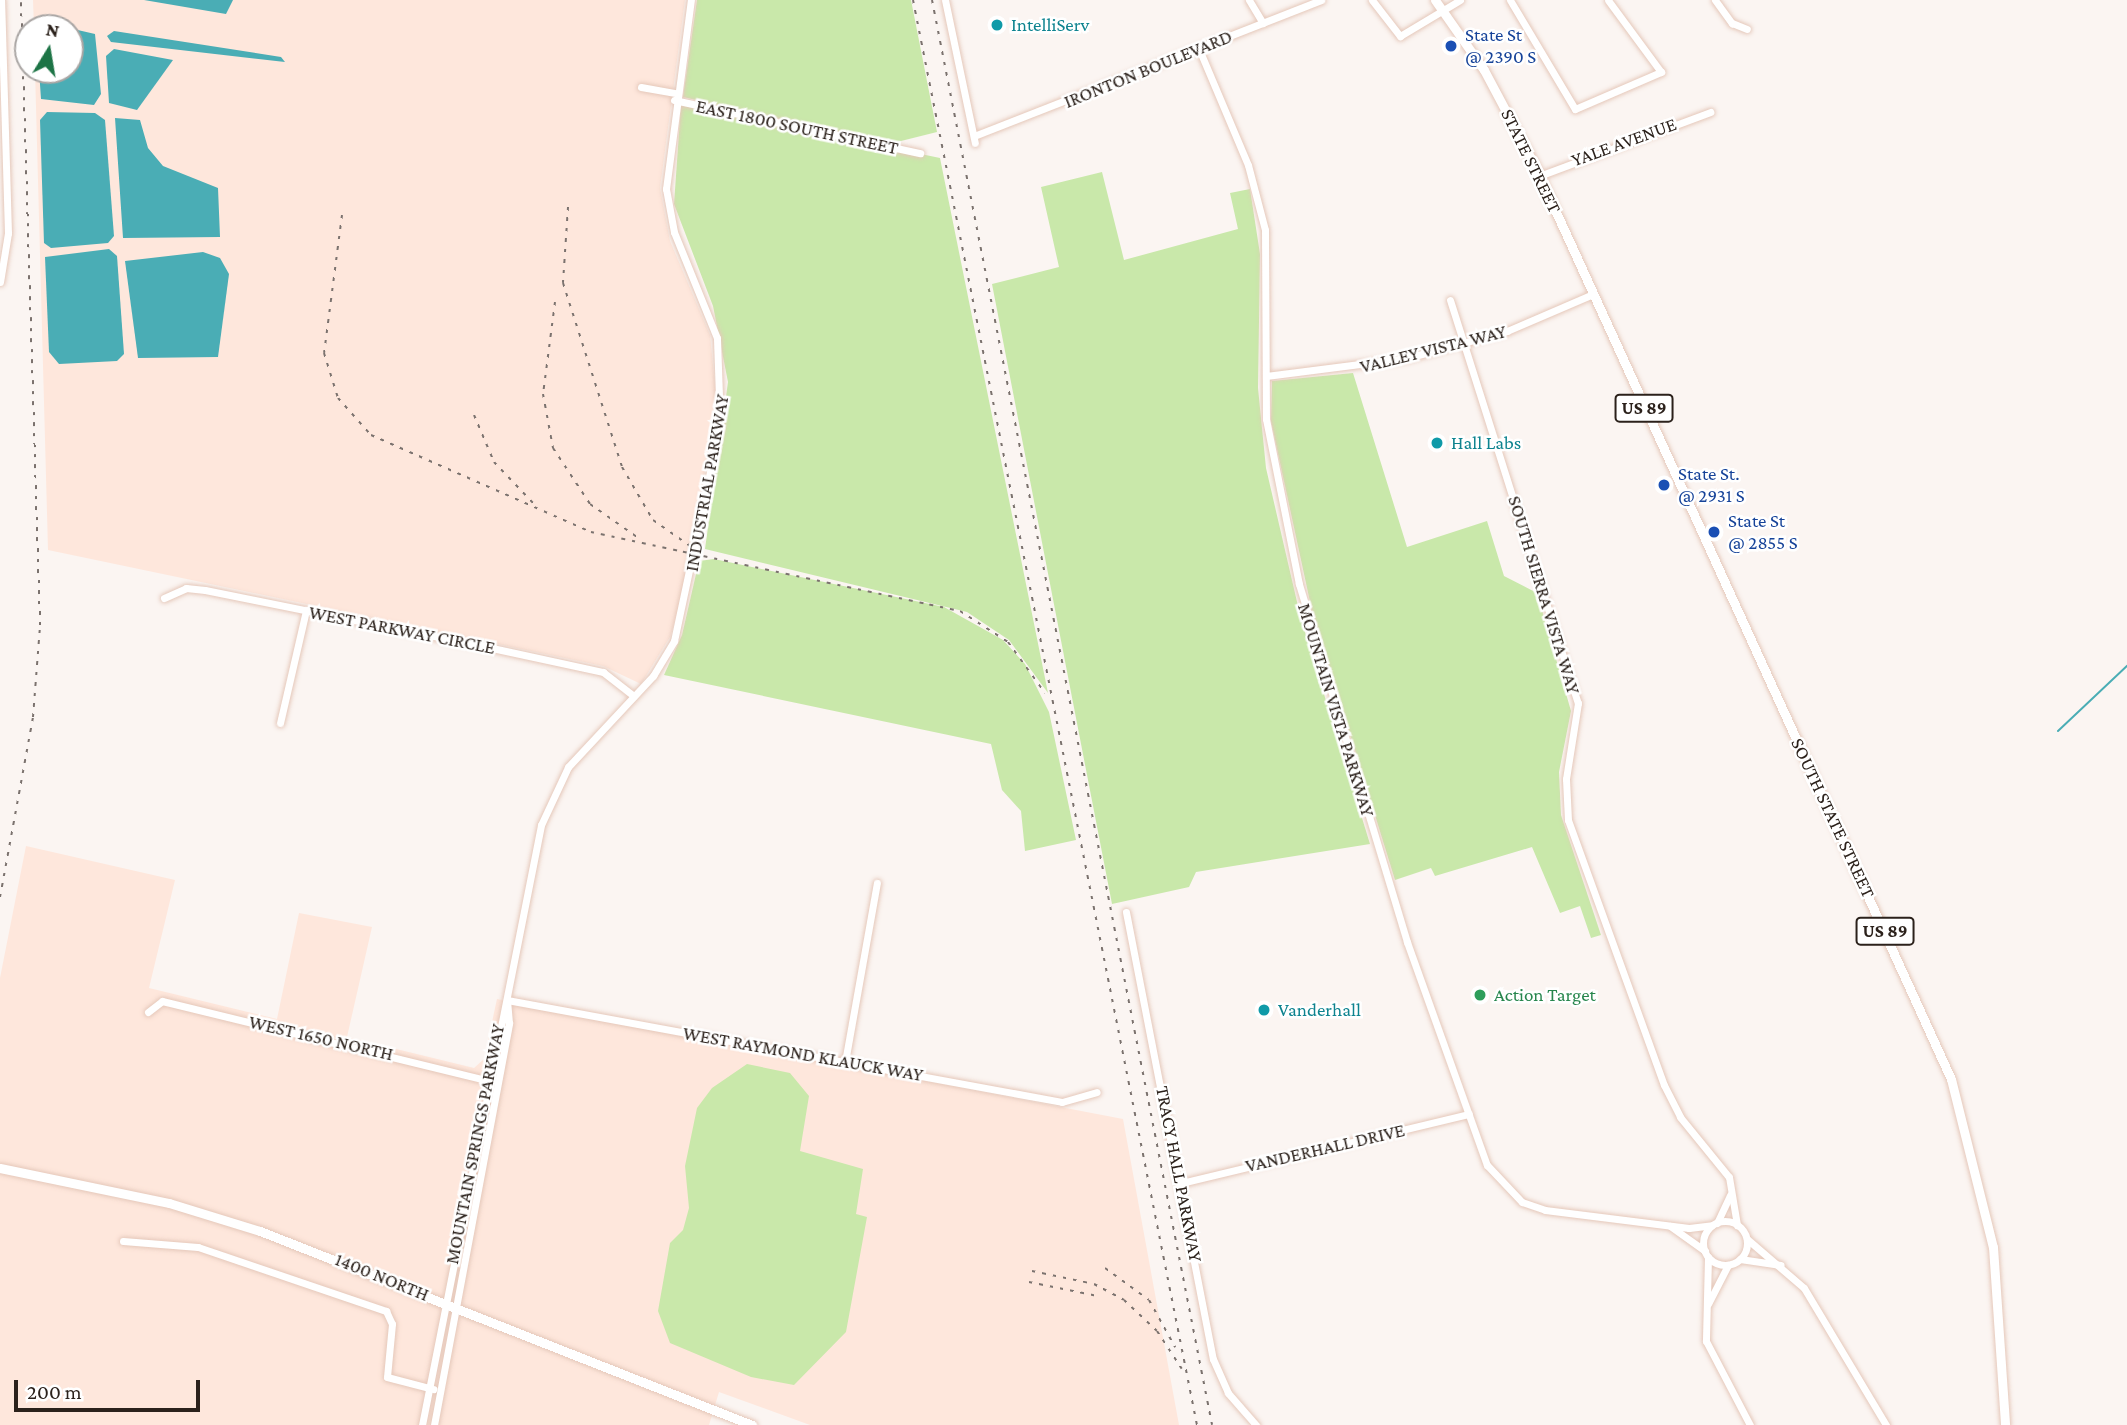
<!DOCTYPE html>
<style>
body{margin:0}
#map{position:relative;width:2127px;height:1425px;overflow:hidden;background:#fbf5f2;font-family:"Crimson Pro",serif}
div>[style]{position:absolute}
.built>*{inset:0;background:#fee7dc}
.green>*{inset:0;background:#c9e8aa}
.water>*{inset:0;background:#4aadb5}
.stream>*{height:2px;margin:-1px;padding:0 1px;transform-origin:1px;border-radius:1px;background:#4aadb5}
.roads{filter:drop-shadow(0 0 2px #e5c8ba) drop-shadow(0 0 2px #e5c8ba)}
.minor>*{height:7px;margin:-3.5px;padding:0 3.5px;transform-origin:3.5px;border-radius:3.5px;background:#fff}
.minor>.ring{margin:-3.5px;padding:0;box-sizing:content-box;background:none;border:7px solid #fff;border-radius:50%}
.major>*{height:9px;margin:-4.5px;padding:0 4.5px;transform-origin:4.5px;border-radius:4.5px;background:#fff}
.rail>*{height:2px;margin-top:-1px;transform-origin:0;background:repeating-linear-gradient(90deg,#7b726e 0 3.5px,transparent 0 10.5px)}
.dots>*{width:19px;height:19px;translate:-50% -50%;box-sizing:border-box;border:4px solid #fff;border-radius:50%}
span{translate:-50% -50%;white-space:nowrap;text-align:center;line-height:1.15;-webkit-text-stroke:5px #fff;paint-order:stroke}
.shield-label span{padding:2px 5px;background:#fff;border:2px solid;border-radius:5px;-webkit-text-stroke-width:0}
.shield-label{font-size:18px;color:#2b211b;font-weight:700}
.culture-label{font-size:19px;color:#0d838f}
.left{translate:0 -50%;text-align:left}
.transit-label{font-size:19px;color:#164399}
.street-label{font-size:19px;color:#2b211b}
.leisure-label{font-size:19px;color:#27864d}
.north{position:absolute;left:14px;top:14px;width:70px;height:70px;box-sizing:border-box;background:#fff;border:2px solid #aaa6a4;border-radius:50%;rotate:11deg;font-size:19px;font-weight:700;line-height:28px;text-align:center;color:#2b211b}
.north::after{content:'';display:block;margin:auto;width:24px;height:32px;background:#1d7446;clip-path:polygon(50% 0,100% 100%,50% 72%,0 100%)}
.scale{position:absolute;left:14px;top:1380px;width:186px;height:32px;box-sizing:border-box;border:4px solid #2b211b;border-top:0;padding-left:9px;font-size:21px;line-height:24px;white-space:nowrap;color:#2b211b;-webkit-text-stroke:5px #fff;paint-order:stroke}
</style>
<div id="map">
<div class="built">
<i style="clip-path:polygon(33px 0,685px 0,660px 188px,670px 241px,710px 335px,717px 407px,680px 603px,670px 637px,641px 684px,603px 666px,48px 550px,35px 70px,70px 70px,70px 28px,34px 28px)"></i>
<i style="clip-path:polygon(26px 846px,175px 880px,149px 988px,277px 1019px,299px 913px,372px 927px,347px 1037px,474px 1068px,484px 1059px,497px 999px,1123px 1119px,1179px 1425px,810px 1425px,719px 1392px,709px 1425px,0 1425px,0 978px)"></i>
</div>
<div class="green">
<i style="clip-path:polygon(697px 0,911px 0,937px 132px,897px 142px,869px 139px,683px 97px)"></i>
<i style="clip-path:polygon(681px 104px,940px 158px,1048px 693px,1009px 640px,967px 612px,705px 549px,728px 382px,713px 306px,674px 204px)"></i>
<i style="clip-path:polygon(1102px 172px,1124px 260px,1238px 229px,1230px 193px,1250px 189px,1260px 254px,1258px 388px,1266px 468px,1301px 619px,1370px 844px,1196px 872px,1189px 887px,1112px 904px,992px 284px,1059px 267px,1041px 187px)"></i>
<i style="clip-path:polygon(1353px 373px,1407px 547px,1487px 521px,1504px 576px,1537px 593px,1571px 711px,1559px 772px,1561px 815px,1601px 935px,1591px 938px,1580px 906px,1560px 913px,1532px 847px,1435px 876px,1431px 868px,1395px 880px,1312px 611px,1271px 421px,1272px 381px)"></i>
<i style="clip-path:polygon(714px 559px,944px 607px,1003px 640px,1025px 664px,1049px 712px,1076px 840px,1025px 851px,1021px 811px,1002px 790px,991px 744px,664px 675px,682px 635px,699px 561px)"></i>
<i style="clip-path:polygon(747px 1064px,790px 1073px,809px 1096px,800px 1151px,863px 1169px,856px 1214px,867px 1217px,846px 1332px,794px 1385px,751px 1377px,670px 1343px,658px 1311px,670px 1243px,683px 1230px,689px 1208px,685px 1166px,697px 1108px,712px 1088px)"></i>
</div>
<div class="water">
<i style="clip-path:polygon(144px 0,233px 0,226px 14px)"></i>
<i style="clip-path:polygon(43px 22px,95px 34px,101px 94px,94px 105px,41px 99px,39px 70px,70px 70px,70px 28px,37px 28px)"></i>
<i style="clip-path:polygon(114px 31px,281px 57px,285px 62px,111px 42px,107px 36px)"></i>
<i style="clip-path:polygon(114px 49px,173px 60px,137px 110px,109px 103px,106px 56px)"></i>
<i style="clip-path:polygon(47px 112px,95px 113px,105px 120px,114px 236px,108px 243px,51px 248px,44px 243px,40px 120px)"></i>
<i style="clip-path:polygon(115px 118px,140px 120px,148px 148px,163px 166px,218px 188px,220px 237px,123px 238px)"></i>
<i style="clip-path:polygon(109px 249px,117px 256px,124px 354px,117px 361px,59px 364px,49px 352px,45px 257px)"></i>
<i style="clip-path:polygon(203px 252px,220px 258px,229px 274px,218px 357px,138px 358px,125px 261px)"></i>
</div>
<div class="stream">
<i style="left:2058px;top:731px;width:95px;rotate:-43.3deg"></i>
</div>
<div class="roads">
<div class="minor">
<i style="left:945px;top:0;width:146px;rotate:78.2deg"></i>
<i style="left:1249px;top:0;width:27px;rotate:59deg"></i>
<i style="left:1372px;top:0;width:46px;rotate:52.1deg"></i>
<i style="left:1400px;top:36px;width:70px;rotate:-31deg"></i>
<i style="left:1510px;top:0;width:127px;rotate:59.2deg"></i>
<i style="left:1575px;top:109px;width:94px;rotate:-23.3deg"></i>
<i style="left:1661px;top:72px;width:89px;rotate:-126.4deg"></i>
<i style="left:1715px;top:0;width:29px;rotate:54deg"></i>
<i style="left:1732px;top:23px;width:16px;rotate:22deg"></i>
<i style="left:1199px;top:49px;width:126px;rotate:67.1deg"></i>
<i style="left:1248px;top:165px;width:67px;rotate:75.3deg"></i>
<i style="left:1265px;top:230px;width:189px;rotate:89.7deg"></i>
<i style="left:1266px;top:419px;width:168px;rotate:78.7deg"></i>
<i style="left:1299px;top:584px;width:374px;rotate:73.2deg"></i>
<i style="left:1407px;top:942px;width:237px;rotate:70.3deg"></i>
<i style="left:1487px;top:1165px;width:51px;rotate:46.6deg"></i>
<i style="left:1522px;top:1202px;width:24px;rotate:19deg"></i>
<i style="left:1545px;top:1210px;width:145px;rotate:7.1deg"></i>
<i style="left:1689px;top:1228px;width:23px;rotate:-7deg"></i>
<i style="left:641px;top:87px;width:35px;rotate:10deg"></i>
<i style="left:674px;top:100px;width:252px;rotate:12.2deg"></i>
<i style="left:974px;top:136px;width:373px;rotate:-21.4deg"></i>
<i style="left:1539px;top:176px;width:183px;rotate:-20.5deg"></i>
<i style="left:0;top:282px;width:50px;rotate:-80.7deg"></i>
<i style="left:8px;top:233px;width:233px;rotate:-91.7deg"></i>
<i style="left:1450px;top:300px;width:423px;rotate:72.4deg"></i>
<i style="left:1578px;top:703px;width:77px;rotate:99deg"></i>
<i style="left:1566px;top:779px;width:41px;rotate:87.2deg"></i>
<i style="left:1568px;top:820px;width:282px;rotate:70.1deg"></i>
<i style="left:1664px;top:1085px;width:36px;rotate:63deg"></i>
<i style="left:1680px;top:1117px;width:77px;rotate:50.8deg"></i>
<i style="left:1729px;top:1177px;width:49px;rotate:80.5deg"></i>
<i style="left:1266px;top:376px;width:142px;rotate:-7.3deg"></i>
<i style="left:1407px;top:358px;width:104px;rotate:-15.1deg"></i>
<i style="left:1507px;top:331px;width:94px;rotate:-23.3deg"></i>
<i style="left:164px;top:598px;width:24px;rotate:-24deg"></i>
<i style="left:186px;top:588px;width:19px;rotate:6deg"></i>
<i style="left:205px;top:590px;width:293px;rotate:11.4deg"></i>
<i style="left:492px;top:648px;width:114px;rotate:12.2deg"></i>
<i style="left:603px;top:672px;width:39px;rotate:38deg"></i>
<i style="left:280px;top:723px;width:116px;rotate:-77deg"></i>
<i style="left:1126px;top:912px;width:455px;rotate:79deg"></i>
<i style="left:1213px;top:1359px;width:37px;rotate:66deg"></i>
<i style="left:1228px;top:1393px;width:43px;rotate:48.8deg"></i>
<i style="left:507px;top:1000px;width:564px;rotate:10.41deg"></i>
<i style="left:1062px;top:1102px;width:36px;rotate:-16deg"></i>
<i style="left:148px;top:1012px;width:18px;rotate:-38deg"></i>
<i style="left:162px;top:1001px;width:338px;rotate:13.7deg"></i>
<i style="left:845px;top:1062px;width:182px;rotate:-79.9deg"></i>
<i style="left:1181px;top:1183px;width:296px;rotate:-13.5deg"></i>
<i class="ring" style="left:1703px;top:1221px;width:37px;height:37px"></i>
<i style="left:1717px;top:1223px;width:31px;rotate:-65deg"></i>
<i style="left:1670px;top:1226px;width:43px;rotate:35.5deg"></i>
<i style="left:1747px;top:1239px;width:75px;rotate:40.7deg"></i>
<i style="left:1804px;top:1288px;width:160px;rotate:59.1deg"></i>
<i style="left:123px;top:1241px;width:75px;rotate:4.6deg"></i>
<i style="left:198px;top:1247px;width:199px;rotate:18.8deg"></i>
<i style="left:386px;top:1311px;width:14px;rotate:65deg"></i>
<i style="left:392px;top:1324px;width:53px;rotate:95.4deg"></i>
<i style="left:387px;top:1377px;width:48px;rotate:14.6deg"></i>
<i style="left:1708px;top:1257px;width:84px;rotate:91.4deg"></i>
<i style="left:1706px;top:1341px;width:95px;rotate:62.4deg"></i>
<i style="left:1740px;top:1259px;width:41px;rotate:8.3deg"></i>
<i style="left:1708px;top:1304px;width:44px;rotate:-62.9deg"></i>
<i style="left:422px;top:1425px;width:612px;rotate:-78.78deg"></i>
<i style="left:541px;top:825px;width:64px;rotate:-65deg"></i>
<i style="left:568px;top:767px;width:125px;rotate:-47deg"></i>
<i style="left:653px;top:676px;width:41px;rotate:-59deg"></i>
<i style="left:674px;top:641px;width:221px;rotate:-78deg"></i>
<i style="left:720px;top:425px;width:87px;rotate:-92deg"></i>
<i style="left:717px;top:338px;width:114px;rotate:-112.1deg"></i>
<i style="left:674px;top:232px;width:44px;rotate:-100.5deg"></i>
<i style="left:666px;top:189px;width:191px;rotate:-82.5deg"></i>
<i style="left:434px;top:1425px;width:409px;rotate:-79.4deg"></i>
<i style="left:509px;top:1023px;width:23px;rotate:-95deg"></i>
</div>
<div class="major">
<i style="left:1435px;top:0;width:85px;rotate:55deg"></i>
<i style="left:1484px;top:70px;width:111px;rotate:62deg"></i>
<i style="left:1536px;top:168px;width:1001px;rotate:65.51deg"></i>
<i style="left:1951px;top:1079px;width:173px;rotate:76deg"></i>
<i style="left:1993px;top:1247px;width:178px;rotate:86.1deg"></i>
<i style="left:0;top:1168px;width:173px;rotate:11.7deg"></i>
<i style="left:169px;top:1203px;width:95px;rotate:17.1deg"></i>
<i style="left:260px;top:1231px;width:529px;rotate:21.52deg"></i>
</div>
</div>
<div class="rail">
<i style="left:913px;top:0;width:1453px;rotate:78.73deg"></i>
<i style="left:932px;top:0;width:1452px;rotate:78.88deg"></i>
<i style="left:568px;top:207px;width:76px;rotate:93.8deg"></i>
<i style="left:563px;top:283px;width:193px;rotate:72.2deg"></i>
<i style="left:622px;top:467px;width:61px;rotate:59.7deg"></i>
<i style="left:653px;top:520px;width:49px;rotate:35deg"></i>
<i style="left:342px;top:215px;width:139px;rotate:97.4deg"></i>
<i style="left:324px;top:353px;width:47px;rotate:72.7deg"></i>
<i style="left:338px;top:398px;width:50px;rotate:48.3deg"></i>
<i style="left:371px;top:435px;width:240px;rotate:23.8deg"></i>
<i style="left:591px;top:532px;width:377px;rotate:12.1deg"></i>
<i style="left:960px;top:611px;width:57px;rotate:32.9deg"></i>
<i style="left:1008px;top:642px;width:63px;rotate:54deg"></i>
<i style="left:555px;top:302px;width:93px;rotate:97.4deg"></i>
<i style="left:543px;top:394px;width:55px;rotate:79.5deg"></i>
<i style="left:553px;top:448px;width:67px;rotate:56.5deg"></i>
<i style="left:590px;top:504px;width:57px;rotate:35.1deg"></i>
<i style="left:474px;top:415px;width:51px;rotate:66.9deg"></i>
<i style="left:494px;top:462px;width:57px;rotate:46.4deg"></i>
<i style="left:0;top:897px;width:183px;rotate:-79.6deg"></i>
<i style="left:33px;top:717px;width:92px;rotate:-85.6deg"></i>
<i style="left:40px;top:625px;width:625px;rotate:-91.74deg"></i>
<i style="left:1105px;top:1268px;width:54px;rotate:36deg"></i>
<i style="left:1149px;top:1300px;width:54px;rotate:61deg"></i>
<i style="left:1032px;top:1271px;width:63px;rotate:11.8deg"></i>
<i style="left:1094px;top:1284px;width:34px;rotate:28deg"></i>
<i style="left:1124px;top:1300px;width:45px;rotate:43.2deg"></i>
<i style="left:1157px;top:1331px;width:45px;rotate:56.7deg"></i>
<i style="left:1029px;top:1282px;width:70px;rotate:11.5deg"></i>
</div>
<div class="dots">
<i style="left:997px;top:25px;background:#0f9aa8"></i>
<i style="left:1451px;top:46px;background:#1a4fb4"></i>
<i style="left:1437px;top:443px;background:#0f9aa8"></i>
<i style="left:1664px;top:485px;background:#1a4fb4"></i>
<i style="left:1714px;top:532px;background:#1a4fb4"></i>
<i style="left:1480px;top:995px;background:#2e9e5b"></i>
<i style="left:1264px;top:1010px;background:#0f9aa8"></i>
</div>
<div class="shield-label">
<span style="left:1644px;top:408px">US 89</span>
<span style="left:1885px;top:931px">US 89</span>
</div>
<div class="culture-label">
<span class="left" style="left:1011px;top:25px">IntelliServ</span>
<span class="left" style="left:1451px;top:443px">Hall Labs</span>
<span class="left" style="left:1278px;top:1010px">Vanderhall</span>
</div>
<div class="transit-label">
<span class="left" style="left:1465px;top:46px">State St<br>@ 2390 S</span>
<span class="left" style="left:1678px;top:485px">State St.<br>@ 2931 S</span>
<span class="left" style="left:1728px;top:532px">State St<br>@ 2855 S</span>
</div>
<div class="street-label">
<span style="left:1148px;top:69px;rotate:-22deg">IRONTON BOULEVARD</span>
<span style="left:797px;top:127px;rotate:12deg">EAST 1800 SOUTH STREET</span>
<span style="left:1624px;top:142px;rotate:-20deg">YALE AVENUE</span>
<span style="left:1531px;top:161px;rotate:64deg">STATE STREET</span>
<span style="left:1433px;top:349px;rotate:-14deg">VALLEY VISTA WAY</span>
<span style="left:707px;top:483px;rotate:-80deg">INDUSTRIAL PARKWAY</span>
<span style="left:1544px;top:595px;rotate:73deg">SOUTH SIERRA VISTA WAY</span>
<span style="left:402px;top:630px;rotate:11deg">WEST PARKWAY CIRCLE</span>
<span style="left:1336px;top:710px;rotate:73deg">MOUNTAIN VISTA PARKWAY</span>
<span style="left:1833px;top:818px;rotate:65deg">SOUTH STATE STREET</span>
<span style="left:321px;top:1038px;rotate:13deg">WEST 1650 NORTH</span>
<span style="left:803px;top:1054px;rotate:10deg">WEST RAYMOND KLAUCK WAY</span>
<span style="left:475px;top:1144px;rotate:-79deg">MOUNTAIN SPRINGS PARKWAY</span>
<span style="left:1325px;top:1148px;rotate:-13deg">VANDERHALL DRIVE</span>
<span style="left:1179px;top:1174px;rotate:79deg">TRACY HALL PARKWAY</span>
<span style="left:382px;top:1277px;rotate:22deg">1400 NORTH</span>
</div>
<div class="leisure-label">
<span class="left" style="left:1494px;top:995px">Action Target</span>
</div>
<div class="north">N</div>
<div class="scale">200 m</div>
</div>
